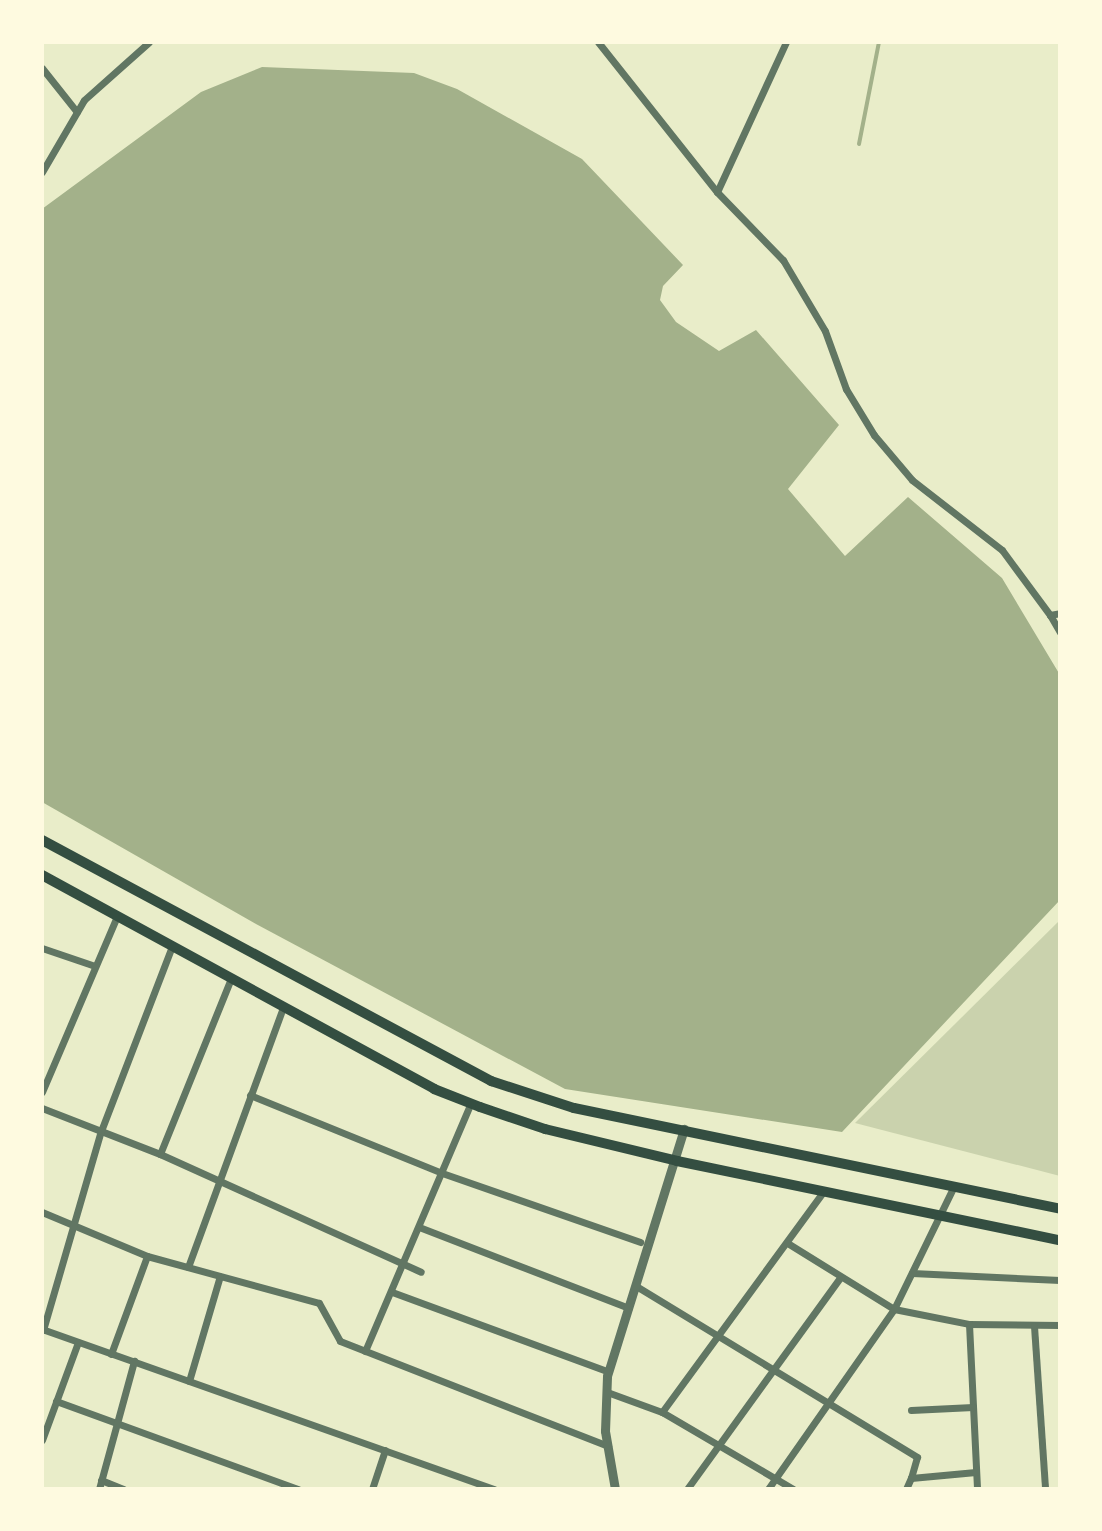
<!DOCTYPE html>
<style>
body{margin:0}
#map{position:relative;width:1102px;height:1531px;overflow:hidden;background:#e9edc9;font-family:Raleway,sans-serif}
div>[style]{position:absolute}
.green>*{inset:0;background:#cad2ad}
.water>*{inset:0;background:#a3b18a}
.stream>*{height:4px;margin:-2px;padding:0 2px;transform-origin:2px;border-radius:2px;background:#a3b18a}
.minor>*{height:7px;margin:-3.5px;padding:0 3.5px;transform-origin:3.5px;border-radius:3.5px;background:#617663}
.tertiary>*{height:9px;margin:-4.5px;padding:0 4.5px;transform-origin:4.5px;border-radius:4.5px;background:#617663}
.secondary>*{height:10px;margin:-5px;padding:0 5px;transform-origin:5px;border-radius:5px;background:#344e41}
span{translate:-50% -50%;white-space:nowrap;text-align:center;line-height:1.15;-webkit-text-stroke:6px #fefae0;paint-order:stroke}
.frame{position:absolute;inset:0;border:44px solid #fefae0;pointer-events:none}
</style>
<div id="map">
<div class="green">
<i style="clip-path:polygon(1060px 920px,1060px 1176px,855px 1123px)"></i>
</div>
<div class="water">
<i style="clip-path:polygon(262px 67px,414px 73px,457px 89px,582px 159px,683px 265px,663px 286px,660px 300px,676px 322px,719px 351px,756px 330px,839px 425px,788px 489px,845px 556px,908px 497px,1002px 578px,1060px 675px,1060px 900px,842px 1132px,565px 1089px,256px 924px,42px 802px,42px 209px,201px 92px)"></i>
</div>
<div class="stream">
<i style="left:859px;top:144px;width:104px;rotate:-78.9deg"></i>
</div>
<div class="minor">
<i style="left:598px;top:42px;width:191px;rotate:51.6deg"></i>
<i style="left:717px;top:192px;width:95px;rotate:45.9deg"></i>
<i style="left:783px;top:260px;width:82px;rotate:59.4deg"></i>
<i style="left:825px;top:331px;width:62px;rotate:70.1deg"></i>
<i style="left:846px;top:389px;width:54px;rotate:58.7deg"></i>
<i style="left:874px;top:435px;width:59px;rotate:49.8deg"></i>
<i style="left:912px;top:480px;width:114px;rotate:37.9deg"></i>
<i style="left:1002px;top:550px;width:81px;rotate:53.6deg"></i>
<i style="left:1050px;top:615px;width:10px;rotate:-11deg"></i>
<i style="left:42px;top:68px;width:56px;rotate:51.5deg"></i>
<i style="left:42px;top:172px;width:83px;rotate:-59.7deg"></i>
<i style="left:84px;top:100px;width:87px;rotate:-41.7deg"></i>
<i style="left:717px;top:192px;width:165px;rotate:-65.3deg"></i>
<i style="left:1050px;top:615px;width:20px;rotate:60deg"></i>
<i style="left:42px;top:948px;width:56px;rotate:18.8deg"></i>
<i style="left:42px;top:1092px;width:191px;rotate:-66.9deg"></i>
<i style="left:250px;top:1095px;width:207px;rotate:22.1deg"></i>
<i style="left:442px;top:1173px;width:210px;rotate:19.2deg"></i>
<i style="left:42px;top:1108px;width:127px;rotate:21.3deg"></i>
<i style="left:160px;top:1154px;width:286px;rotate:24.3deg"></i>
<i style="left:160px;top:1154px;width:190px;rotate:-68deg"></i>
<i style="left:42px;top:1212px;width:114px;rotate:22.7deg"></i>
<i style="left:147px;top:1256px;width:178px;rotate:15.3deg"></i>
<i style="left:319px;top:1303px;width:43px;rotate:61.1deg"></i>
<i style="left:340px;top:1341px;width:288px;rotate:21.4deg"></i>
<i style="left:419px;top:1227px;width:225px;rotate:21.1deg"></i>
<i style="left:789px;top:1244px;width:123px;rotate:31.8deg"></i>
<i style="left:894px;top:1309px;width:76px;rotate:11.3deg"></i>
<i style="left:969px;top:1324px;width:91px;rotate:0.6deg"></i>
<i style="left:188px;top:1267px;width:277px;rotate:-69.9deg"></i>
<i style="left:912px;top:1273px;width:148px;rotate:2.7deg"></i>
<i style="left:636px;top:1286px;width:329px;rotate:31.3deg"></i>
<i style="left:917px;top:1457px;width:22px;rotate:106deg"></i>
<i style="left:392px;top:1292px;width:231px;rotate:20.2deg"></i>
<i style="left:969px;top:1324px;width:165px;rotate:87.2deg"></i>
<i style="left:1034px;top:1326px;width:163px;rotate:86.1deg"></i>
<i style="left:42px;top:1329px;width:480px;rotate:19.5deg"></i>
<i style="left:43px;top:1330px;width:207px;rotate:-73.8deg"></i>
<i style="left:101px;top:1131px;width:198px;rotate:-69deg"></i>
<i style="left:365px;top:1351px;width:270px;rotate:-66.9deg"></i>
<i style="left:111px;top:1354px;width:104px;rotate:-69.8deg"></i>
<i style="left:189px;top:1381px;width:109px;rotate:-73.6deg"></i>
<i style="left:607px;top:1392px;width:59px;rotate:20deg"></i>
<i style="left:662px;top:1412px;width:152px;rotate:30.4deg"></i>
<i style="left:56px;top:1401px;width:258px;rotate:20deg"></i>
<i style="left:911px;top:1410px;width:62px;rotate:-2.8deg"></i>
<i style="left:662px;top:1412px;width:274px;rotate:-53.8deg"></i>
<i style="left:42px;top:1440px;width:104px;rotate:-69.8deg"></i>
<i style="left:101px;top:1480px;width:24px;rotate:22deg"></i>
<i style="left:99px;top:1489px;width:133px;rotate:-74.7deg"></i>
<i style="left:372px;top:1489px;width:41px;rotate:-71.6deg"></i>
<i style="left:687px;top:1489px;width:261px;rotate:-54.1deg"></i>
<i style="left:768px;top:1489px;width:220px;rotate:-55deg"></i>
<i style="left:894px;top:1309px;width:137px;rotate:-64deg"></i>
<i style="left:906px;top:1489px;width:12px;rotate:-66deg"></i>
<i style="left:911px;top:1478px;width:65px;rotate:-5.3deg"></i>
</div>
<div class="tertiary">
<i style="left:615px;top:1489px;width:59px;rotate:-99.8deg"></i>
<i style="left:605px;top:1431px;width:55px;rotate:-87.9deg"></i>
<i style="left:607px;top:1376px;width:259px;rotate:-72.7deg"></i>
</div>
<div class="secondary">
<i style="left:42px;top:840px;width:510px;rotate:28.22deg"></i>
<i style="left:491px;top:1081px;width:87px;rotate:18deg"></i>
<i style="left:574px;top:1108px;width:496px;rotate:11.7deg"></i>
<i style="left:42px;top:875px;width:447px;rotate:28.6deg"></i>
<i style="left:434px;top:1089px;width:49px;rotate:21.4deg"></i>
<i style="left:480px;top:1107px;width:69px;rotate:18.7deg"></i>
<i style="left:545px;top:1129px;width:136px;rotate:13.6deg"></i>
<i style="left:677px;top:1161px;width:391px;rotate:11.7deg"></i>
</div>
<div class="frame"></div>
</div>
